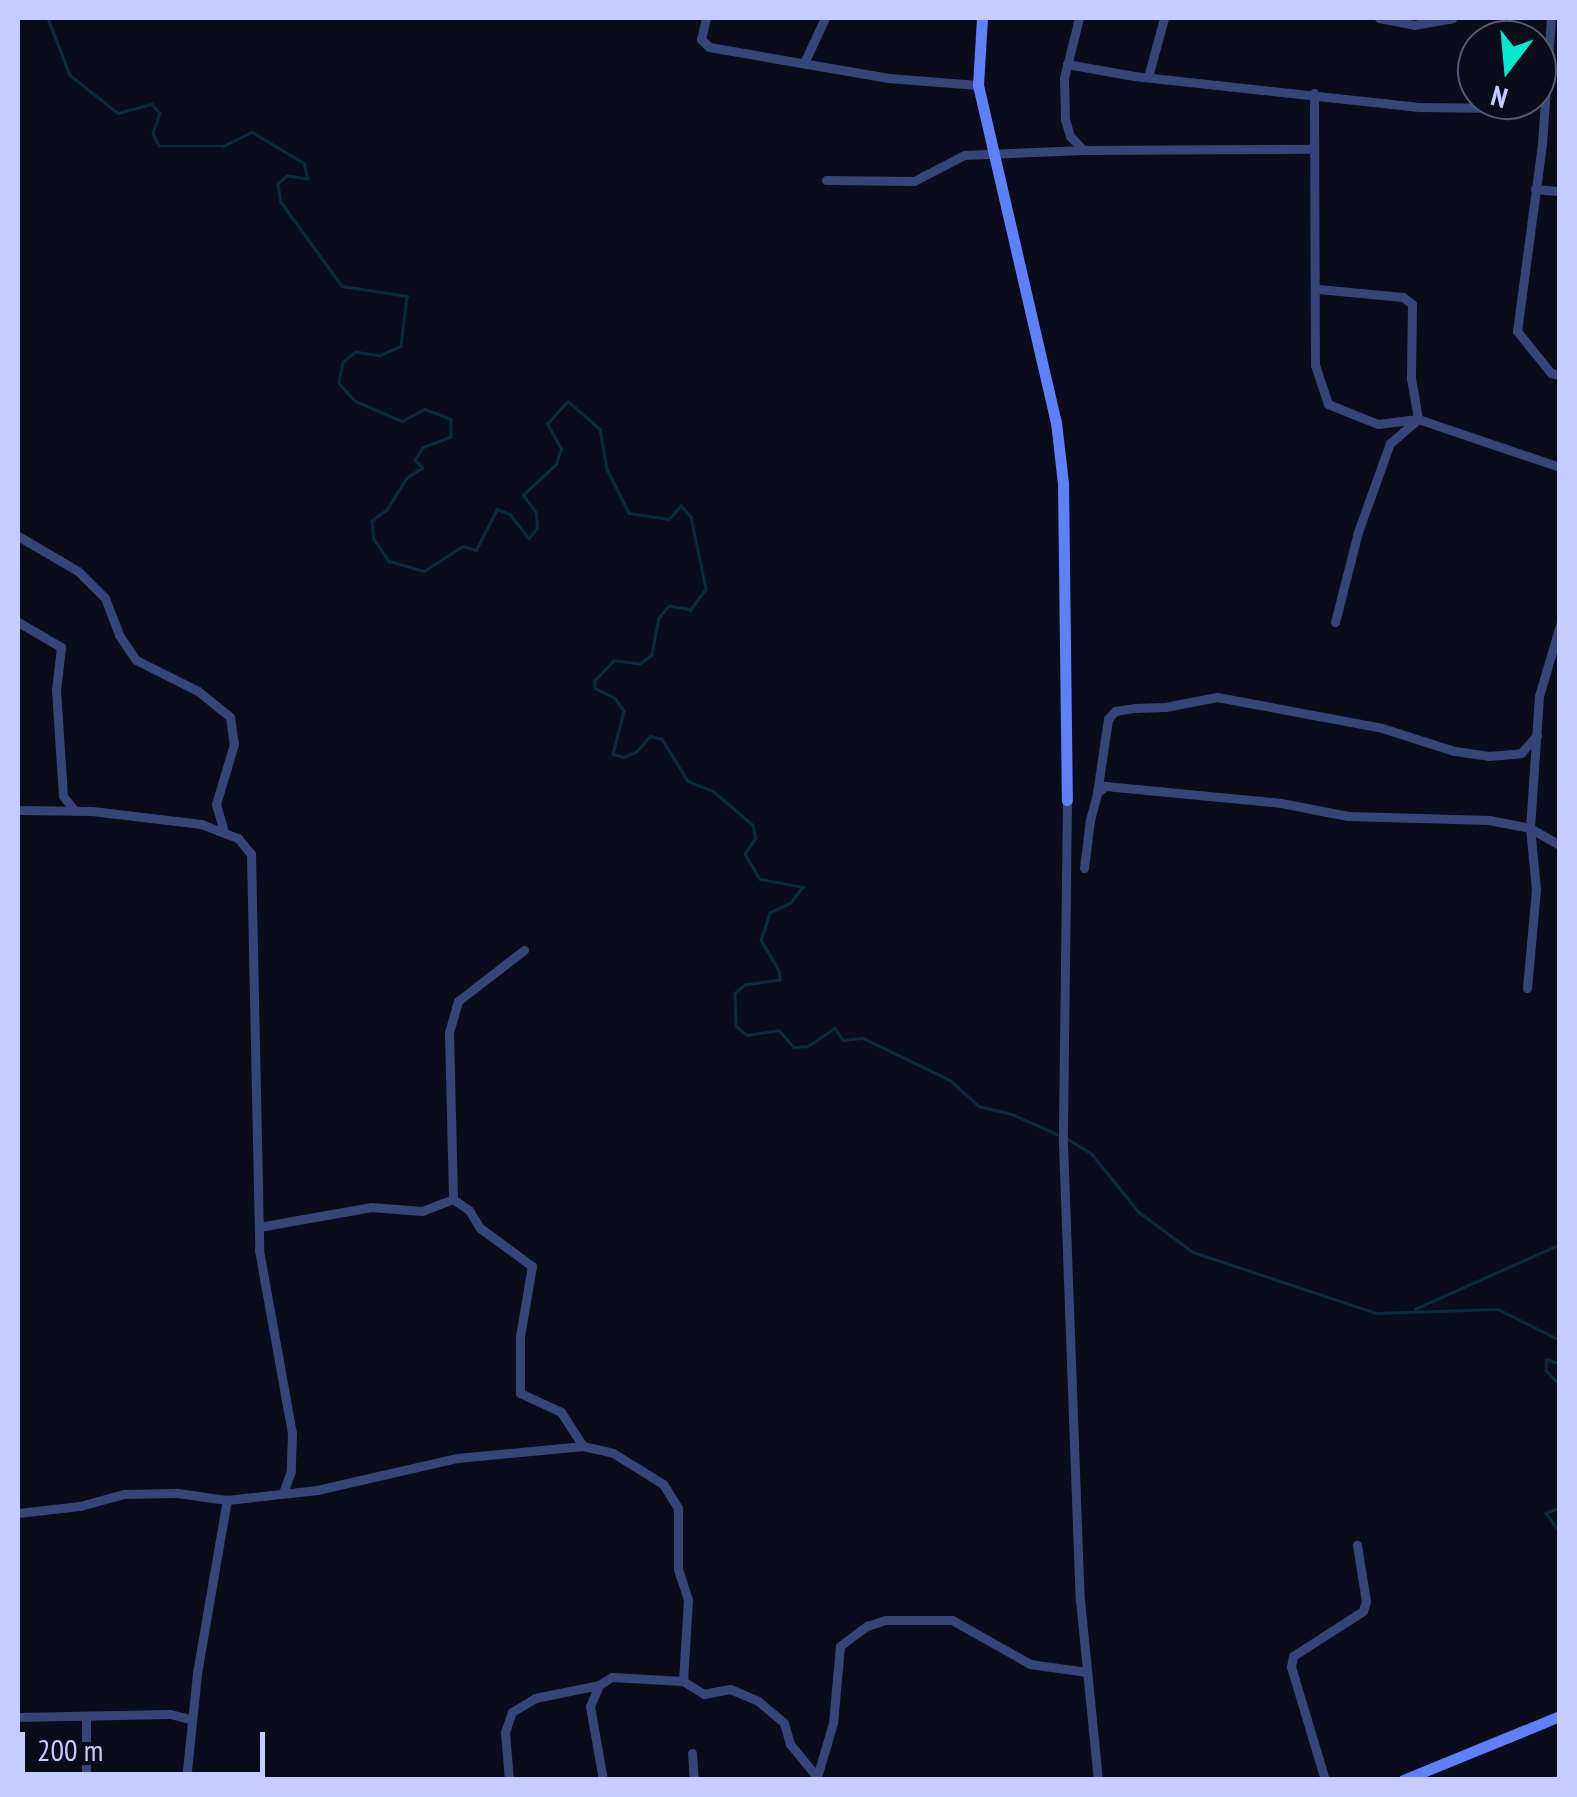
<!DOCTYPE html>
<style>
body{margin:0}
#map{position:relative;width:1577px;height:1797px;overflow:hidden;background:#0b0c1b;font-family:"PT Sans Narrow",sans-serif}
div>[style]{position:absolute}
.stream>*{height:2.5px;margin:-1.25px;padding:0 1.25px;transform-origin:1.25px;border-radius:1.25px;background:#0c2a3d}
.street>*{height:9px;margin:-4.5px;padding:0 4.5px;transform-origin:4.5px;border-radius:4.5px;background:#374478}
.secondary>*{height:11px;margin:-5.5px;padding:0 5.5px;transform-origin:5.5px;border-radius:5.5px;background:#6080fa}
span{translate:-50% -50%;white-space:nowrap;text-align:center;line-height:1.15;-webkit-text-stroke:9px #0b0c1b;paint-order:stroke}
.frame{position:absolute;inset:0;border:20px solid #c6cdfd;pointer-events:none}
.north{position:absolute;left:1457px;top:20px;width:100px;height:100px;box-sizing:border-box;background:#0b0c1b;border:2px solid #565975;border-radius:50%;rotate:196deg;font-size:28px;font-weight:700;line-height:40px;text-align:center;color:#c6cdfd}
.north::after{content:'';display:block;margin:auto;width:35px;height:45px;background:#07e9cc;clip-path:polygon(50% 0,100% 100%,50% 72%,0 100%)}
.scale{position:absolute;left:20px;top:1732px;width:245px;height:45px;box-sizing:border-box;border:5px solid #c6cdfd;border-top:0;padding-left:12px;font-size:30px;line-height:35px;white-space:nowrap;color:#c6cdfd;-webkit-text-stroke:8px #0b0c1b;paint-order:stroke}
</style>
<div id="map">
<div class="stream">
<i style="left:48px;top:18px;width:61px;rotate:68.9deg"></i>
<i style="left:70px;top:75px;width:61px;rotate:38.4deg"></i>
<i style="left:118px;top:113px;width:35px;rotate:-15deg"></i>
<i style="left:152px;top:104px;width:12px;rotate:48deg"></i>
<i style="left:160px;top:113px;width:21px;rotate:109deg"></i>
<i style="left:153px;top:133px;width:14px;rotate:65deg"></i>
<i style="left:159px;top:146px;width:64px"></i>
<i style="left:223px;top:146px;width:32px;rotate:-26deg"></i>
<i style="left:252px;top:132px;width:61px;rotate:30.8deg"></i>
<i style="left:304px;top:163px;width:16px;rotate:76deg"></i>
<i style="left:308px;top:179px;width:21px;rotate:-172deg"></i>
<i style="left:287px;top:176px;width:12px;rotate:138deg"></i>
<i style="left:278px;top:184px;width:18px;rotate:81deg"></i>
<i style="left:281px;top:202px;width:104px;rotate:54deg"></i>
<i style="left:342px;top:286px;width:66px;rotate:8.7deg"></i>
<i style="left:407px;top:296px;width:50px;rotate:96.8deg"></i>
<i style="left:401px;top:346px;width:23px;rotate:155deg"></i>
<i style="left:380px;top:356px;width:24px;rotate:-171deg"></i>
<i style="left:356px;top:352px;width:16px;rotate:142deg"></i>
<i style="left:343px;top:362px;width:21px;rotate:101deg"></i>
<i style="left:339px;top:383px;width:24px;rotate:48deg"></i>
<i style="left:355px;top:401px;width:51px;rotate:23.1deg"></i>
<i style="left:402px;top:421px;width:26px;rotate:-28deg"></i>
<i style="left:425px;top:409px;width:28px;rotate:21deg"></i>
<i style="left:451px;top:419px;width:18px;rotate:90deg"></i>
<i style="left:451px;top:437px;width:30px;rotate:159deg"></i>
<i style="left:423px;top:448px;width:14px;rotate:124deg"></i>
<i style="left:415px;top:460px;width:11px;rotate:45deg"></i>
<i style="left:423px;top:468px;width:19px;rotate:148deg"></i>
<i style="left:407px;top:478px;width:38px;rotate:122deg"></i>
<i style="left:387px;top:510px;width:19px;rotate:144deg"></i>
<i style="left:372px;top:521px;width:18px;rotate:84deg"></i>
<i style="left:374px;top:539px;width:27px;rotate:56deg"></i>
<i style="left:389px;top:561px;width:36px;rotate:16deg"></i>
<i style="left:424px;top:571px;width:46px;rotate:-32.7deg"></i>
<i style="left:463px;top:546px;width:14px;rotate:17deg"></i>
<i style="left:476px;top:550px;width:46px;rotate:-62.9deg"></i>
<i style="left:497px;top:509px;width:14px;rotate:21deg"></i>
<i style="left:510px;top:514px;width:31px;rotate:52deg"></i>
<i style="left:529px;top:538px;width:13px;rotate:-51deg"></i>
<i style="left:537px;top:528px;width:15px;rotate:-94deg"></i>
<i style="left:536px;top:513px;width:22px;rotate:-126deg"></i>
<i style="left:523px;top:495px;width:45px;rotate:-43.2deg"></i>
<i style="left:556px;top:464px;width:16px;rotate:-72deg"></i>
<i style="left:561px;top:449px;width:29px;rotate:-119deg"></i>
<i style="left:547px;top:424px;width:31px;rotate:-48deg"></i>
<i style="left:568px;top:401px;width:43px;rotate:41.2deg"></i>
<i style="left:600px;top:429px;width:41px;rotate:80.1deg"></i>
<i style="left:607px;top:469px;width:49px;rotate:63.4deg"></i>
<i style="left:629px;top:513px;width:40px;rotate:8.5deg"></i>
<i style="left:669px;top:519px;width:18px;rotate:-49deg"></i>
<i style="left:681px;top:505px;width:16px;rotate:50deg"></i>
<i style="left:691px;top:517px;width:74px;rotate:78.2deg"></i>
<i style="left:706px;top:589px;width:26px;rotate:126deg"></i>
<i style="left:691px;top:610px;width:22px;rotate:-170deg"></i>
<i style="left:669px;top:606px;width:16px;rotate:130deg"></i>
<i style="left:659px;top:618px;width:38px;rotate:101deg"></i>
<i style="left:652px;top:655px;width:15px;rotate:143deg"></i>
<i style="left:640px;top:664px;width:26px;rotate:-173deg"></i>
<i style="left:614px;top:661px;width:28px;rotate:134deg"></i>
<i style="left:595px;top:681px;width:7px;rotate:90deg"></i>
<i style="left:595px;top:688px;width:22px;rotate:27deg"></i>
<i style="left:615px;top:698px;width:16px;rotate:55deg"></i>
<i style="left:624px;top:711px;width:44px;rotate:104.3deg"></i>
<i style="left:613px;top:754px;width:11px;rotate:15deg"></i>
<i style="left:624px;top:757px;width:13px;rotate:-23deg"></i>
<i style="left:636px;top:752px;width:21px;rotate:-49deg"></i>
<i style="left:650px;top:736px;width:12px;rotate:14deg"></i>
<i style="left:662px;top:739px;width:49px;rotate:58.2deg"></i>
<i style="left:688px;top:781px;width:27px;rotate:22deg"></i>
<i style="left:713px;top:791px;width:52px;rotate:40.4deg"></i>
<i style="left:753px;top:825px;width:13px;rotate:77deg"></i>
<i style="left:756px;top:838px;width:19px;rotate:125deg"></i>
<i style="left:745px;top:854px;width:29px;rotate:59deg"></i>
<i style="left:760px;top:879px;width:44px;rotate:10.5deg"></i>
<i style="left:803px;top:887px;width:20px;rotate:127deg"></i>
<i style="left:791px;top:903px;width:23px;rotate:155deg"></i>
<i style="left:770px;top:913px;width:28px;rotate:108deg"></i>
<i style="left:761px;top:940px;width:35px;rotate:59deg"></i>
<i style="left:779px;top:970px;width:10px;rotate:84deg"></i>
<i style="left:780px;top:980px;width:35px;rotate:172deg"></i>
<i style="left:745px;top:985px;width:13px;rotate:141deg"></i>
<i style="left:735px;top:993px;width:33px;rotate:88deg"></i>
<i style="left:736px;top:1026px;width:14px;rotate:39deg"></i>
<i style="left:747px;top:1035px;width:32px;rotate:-9deg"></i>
<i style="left:779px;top:1030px;width:23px;rotate:49deg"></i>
<i style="left:794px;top:1047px;width:14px;rotate:-4deg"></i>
<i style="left:808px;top:1046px;width:32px;rotate:-34deg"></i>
<i style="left:835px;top:1028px;width:14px;rotate:56deg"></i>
<i style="left:843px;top:1040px;width:20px;rotate:-6deg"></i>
<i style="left:863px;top:1038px;width:97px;rotate:25.8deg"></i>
<i style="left:950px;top:1080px;width:39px;rotate:42deg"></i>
<i style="left:979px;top:1106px;width:36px;rotate:14deg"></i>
<i style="left:1014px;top:1115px;width:47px;rotate:23.8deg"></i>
<i style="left:1065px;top:1137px;width:31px;rotate:32deg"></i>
<i style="left:1091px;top:1153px;width:76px;rotate:50.9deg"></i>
<i style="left:1139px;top:1212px;width:67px;rotate:36.5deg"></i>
<i style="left:1193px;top:1252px;width:193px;rotate:18.4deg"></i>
<i style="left:1376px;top:1313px;width:122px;rotate:-1.9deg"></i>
<i style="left:1498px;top:1309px;width:69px;rotate:26.6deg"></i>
<i style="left:1415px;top:1309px;width:159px;rotate:-24.1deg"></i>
<i style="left:1560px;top:1364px;width:14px;rotate:-163deg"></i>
<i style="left:1547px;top:1360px;width:10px;rotate:96deg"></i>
<i style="left:1546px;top:1370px;width:21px;rotate:47deg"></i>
<i style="left:1560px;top:1508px;width:15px;rotate:160deg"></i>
<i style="left:1546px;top:1513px;width:24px;rotate:54deg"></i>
</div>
<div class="street">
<i style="left:706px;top:18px;width:22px;rotate:103deg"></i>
<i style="left:701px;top:39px;width:11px;rotate:45deg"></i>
<i style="left:709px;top:47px;width:182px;rotate:9.8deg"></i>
<i style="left:888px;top:78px;width:90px;rotate:4.4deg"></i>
<i style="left:1079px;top:18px;width:62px;rotate:104deg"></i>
<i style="left:1064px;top:78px;width:41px;rotate:88.6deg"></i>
<i style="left:1065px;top:119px;width:18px;rotate:74deg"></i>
<i style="left:1070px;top:136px;width:19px;rotate:47deg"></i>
<i style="left:1083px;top:150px;width:228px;rotate:-0.3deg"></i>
<i style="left:1379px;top:18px;width:36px;rotate:11deg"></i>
<i style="left:1414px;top:25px;width:39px;rotate:-10deg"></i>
<i style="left:1551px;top:18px;width:126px;rotate:94.1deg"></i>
<i style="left:1542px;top:144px;width:189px;rotate:97.6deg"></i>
<i style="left:1517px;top:331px;width:54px;rotate:51deg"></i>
<i style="left:1551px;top:373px;width:9px;rotate:13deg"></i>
<i style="left:804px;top:63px;width:50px;rotate:-65deg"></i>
<i style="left:1067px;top:64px;width:68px;rotate:10.2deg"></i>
<i style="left:1134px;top:76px;width:289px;rotate:6.2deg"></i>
<i style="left:1421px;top:107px;width:80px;rotate:0.7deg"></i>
<i style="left:1501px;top:108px;width:27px;rotate:-17deg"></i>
<i style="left:1148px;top:77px;width:61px;rotate:-74.8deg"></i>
<i style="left:1314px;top:93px;width:272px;rotate:89.8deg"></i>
<i style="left:1315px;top:365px;width:41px;rotate:71.6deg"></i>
<i style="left:1328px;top:404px;width:54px;rotate:21.8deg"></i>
<i style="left:1378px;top:424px;width:40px;rotate:-7.1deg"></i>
<i style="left:1418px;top:419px;width:150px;rotate:18.7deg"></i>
<i style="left:826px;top:180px;width:88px;rotate:0.7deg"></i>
<i style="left:914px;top:181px;width:56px;rotate:-27.5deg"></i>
<i style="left:964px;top:155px;width:119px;rotate:-2.4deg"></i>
<i style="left:1535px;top:189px;width:25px;rotate:5deg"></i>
<i style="left:1318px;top:289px;width:85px;rotate:5.4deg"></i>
<i style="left:1403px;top:297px;width:11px;rotate:38deg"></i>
<i style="left:1412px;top:304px;width:74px;rotate:90.8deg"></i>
<i style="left:1411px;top:378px;width:42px;rotate:80.3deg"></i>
<i style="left:1418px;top:419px;width:37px;rotate:139deg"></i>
<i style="left:1390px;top:443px;width:95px;rotate:109.8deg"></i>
<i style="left:1358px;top:532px;width:93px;rotate:104.3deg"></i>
<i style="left:18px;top:536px;width:69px;rotate:30.3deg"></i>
<i style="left:78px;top:571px;width:38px;rotate:45deg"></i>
<i style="left:105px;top:598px;width:40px;rotate:69deg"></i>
<i style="left:119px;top:635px;width:30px;rotate:56deg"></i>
<i style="left:136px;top:660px;width:69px;rotate:26.6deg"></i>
<i style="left:198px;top:691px;width:41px;rotate:39.1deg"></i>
<i style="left:230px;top:717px;width:27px;rotate:82deg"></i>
<i style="left:234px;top:744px;width:63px;rotate:106.7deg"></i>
<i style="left:216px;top:804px;width:29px;rotate:74deg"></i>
<i style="left:18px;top:622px;width:50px;rotate:30.2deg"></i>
<i style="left:61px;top:647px;width:43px;rotate:96.6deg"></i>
<i style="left:56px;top:690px;width:106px;rotate:86.2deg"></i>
<i style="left:63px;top:796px;width:19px;rotate:51deg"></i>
<i style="left:1097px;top:793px;width:75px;rotate:-81.5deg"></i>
<i style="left:1108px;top:719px;width:11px;rotate:-49deg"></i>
<i style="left:1115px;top:711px;width:20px;rotate:-9deg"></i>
<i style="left:1135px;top:708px;width:30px;rotate:-2deg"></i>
<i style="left:1165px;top:707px;width:53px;rotate:-10.9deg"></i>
<i style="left:1217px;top:697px;width:168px;rotate:10.6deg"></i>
<i style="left:1382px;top:728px;width:76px;rotate:17.7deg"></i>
<i style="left:1454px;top:751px;width:35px;rotate:8deg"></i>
<i style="left:1489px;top:756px;width:32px;rotate:-5deg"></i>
<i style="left:1521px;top:753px;width:24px;rotate:-48deg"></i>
<i style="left:1067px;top:800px;width:344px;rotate:90.7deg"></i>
<i style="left:1063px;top:1144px;width:456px;rotate:87.9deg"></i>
<i style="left:1080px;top:1600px;width:181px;rotate:84.3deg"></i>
<i style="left:18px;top:810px;width:74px;rotate:0.8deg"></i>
<i style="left:92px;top:811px;width:110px;rotate:6.8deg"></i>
<i style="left:201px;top:824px;width:40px;rotate:21deg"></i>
<i style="left:238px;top:838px;width:21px;rotate:51deg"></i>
<i style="left:251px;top:854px;width:396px;rotate:88.8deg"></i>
<i style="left:259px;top:1250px;width:186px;rotate:79.8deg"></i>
<i style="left:292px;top:1433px;width:38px;rotate:92deg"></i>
<i style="left:291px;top:1471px;width:23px;rotate:110deg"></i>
<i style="left:1084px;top:868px;width:48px;rotate:-82.9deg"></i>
<i style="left:1090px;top:820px;width:28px;rotate:-75deg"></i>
<i style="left:1097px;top:793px;width:11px;rotate:-41deg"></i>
<i style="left:1105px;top:786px;width:177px;rotate:5.5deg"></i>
<i style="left:1281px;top:803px;width:68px;rotate:11deg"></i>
<i style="left:1348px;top:816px;width:141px;rotate:1.6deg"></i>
<i style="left:1489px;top:820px;width:42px;rotate:11deg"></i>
<i style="left:1530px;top:828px;width:34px;rotate:30deg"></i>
<i style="left:524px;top:950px;width:83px;rotate:142.3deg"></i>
<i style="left:458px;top:1001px;width:33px;rotate:106deg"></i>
<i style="left:449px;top:1033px;width:166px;rotate:88.6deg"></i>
<i style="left:453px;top:1199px;width:19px;rotate:35deg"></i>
<i style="left:469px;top:1210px;width:21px;rotate:59deg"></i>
<i style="left:480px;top:1228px;width:64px;rotate:36.2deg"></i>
<i style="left:532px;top:1266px;width:71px;rotate:99.7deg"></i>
<i style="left:520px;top:1336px;width:57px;rotate:90deg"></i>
<i style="left:520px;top:1393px;width:45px;rotate:24.9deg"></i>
<i style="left:561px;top:1412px;width:40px;rotate:57.1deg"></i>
<i style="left:583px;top:1446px;width:31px;rotate:13deg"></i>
<i style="left:613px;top:1453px;width:59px;rotate:31.8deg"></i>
<i style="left:663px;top:1484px;width:28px;rotate:58deg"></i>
<i style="left:678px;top:1508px;width:61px;rotate:90deg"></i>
<i style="left:678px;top:1569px;width:33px;rotate:72deg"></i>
<i style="left:688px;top:1600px;width:81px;rotate:93.5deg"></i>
<i style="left:1527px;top:988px;width:99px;rotate:-84.8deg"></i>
<i style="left:1536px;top:889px;width:61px;rotate:-95.6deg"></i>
<i style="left:1530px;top:828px;width:132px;rotate:-86.1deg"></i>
<i style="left:1539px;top:696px;width:74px;rotate:-73.5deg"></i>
<i style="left:259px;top:1227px;width:114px;rotate:-10.1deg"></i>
<i style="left:371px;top:1207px;width:51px;rotate:4.5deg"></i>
<i style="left:422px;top:1211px;width:33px;rotate:-21deg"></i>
<i style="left:18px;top:1513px;width:62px;rotate:-6.4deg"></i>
<i style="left:80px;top:1506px;width:46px;rotate:-15.3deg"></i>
<i style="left:124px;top:1494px;width:53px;rotate:-1.1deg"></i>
<i style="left:177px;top:1493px;width:50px;rotate:8deg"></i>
<i style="left:227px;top:1500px;width:91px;rotate:-6.3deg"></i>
<i style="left:317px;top:1490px;width:144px;rotate:-12.9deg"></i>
<i style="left:457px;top:1458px;width:127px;rotate:-5.4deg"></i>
<i style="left:599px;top:1685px;width:23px;rotate:113deg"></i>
<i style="left:590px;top:1706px;width:75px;rotate:80deg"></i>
<i style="left:86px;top:1716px;width:64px;rotate:90deg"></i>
<i style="left:18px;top:1717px;width:152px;rotate:-1.1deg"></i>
<i style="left:170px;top:1714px;width:21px;rotate:14deg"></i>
<i style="left:692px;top:1753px;width:27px;rotate:86deg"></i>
<i style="left:817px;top:1777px;width:56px;rotate:-73.5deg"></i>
<i style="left:833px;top:1723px;width:77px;rotate:-84.8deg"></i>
<i style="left:840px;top:1646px;width:34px;rotate:-37deg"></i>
<i style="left:867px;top:1626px;width:20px;rotate:-18deg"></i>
<i style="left:886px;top:1620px;width:66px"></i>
<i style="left:952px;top:1620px;width:90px;rotate:29.4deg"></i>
<i style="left:1030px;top:1664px;width:57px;rotate:8.1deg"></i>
<i style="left:186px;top:1780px;width:108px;rotate:-84.1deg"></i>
<i style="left:197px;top:1673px;width:176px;rotate:-80.2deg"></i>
<i style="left:509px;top:1780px;width:48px;rotate:-94.8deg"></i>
<i style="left:505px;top:1732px;width:21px;rotate:-71deg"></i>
<i style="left:512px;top:1712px;width:27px;rotate:-31deg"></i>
<i style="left:535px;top:1698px;width:65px;rotate:-11.5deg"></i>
<i style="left:599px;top:1685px;width:15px;rotate:-32deg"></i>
<i style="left:612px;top:1677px;width:71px;rotate:3.2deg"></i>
<i style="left:683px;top:1681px;width:25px;rotate:32deg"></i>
<i style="left:704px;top:1694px;width:26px;rotate:-11deg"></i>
<i style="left:730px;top:1689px;width:30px;rotate:23deg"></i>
<i style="left:758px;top:1701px;width:34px;rotate:40deg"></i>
<i style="left:784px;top:1723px;width:22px;rotate:74deg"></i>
<i style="left:790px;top:1744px;width:43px;rotate:50.7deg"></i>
<i style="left:1325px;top:1780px;width:118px;rotate:-106.7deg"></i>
<i style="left:1291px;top:1667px;width:11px;rotate:-80deg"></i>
<i style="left:1293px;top:1656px;width:83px;rotate:-32.7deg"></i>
<i style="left:1363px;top:1611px;width:10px;rotate:-73deg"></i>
<i style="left:1366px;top:1601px;width:57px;rotate:-99.1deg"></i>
</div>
<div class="secondary">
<i style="left:982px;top:18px;width:67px;rotate:93.4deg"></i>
<i style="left:978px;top:85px;width:346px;rotate:77deg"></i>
<i style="left:1056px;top:422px;width:61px;rotate:83.5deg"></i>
<i style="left:1063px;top:483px;width:317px;rotate:89.3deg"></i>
<i style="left:1403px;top:1780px;width:170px;rotate:-22.2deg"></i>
</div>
<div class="frame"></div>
<div class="north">N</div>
<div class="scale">200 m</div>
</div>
